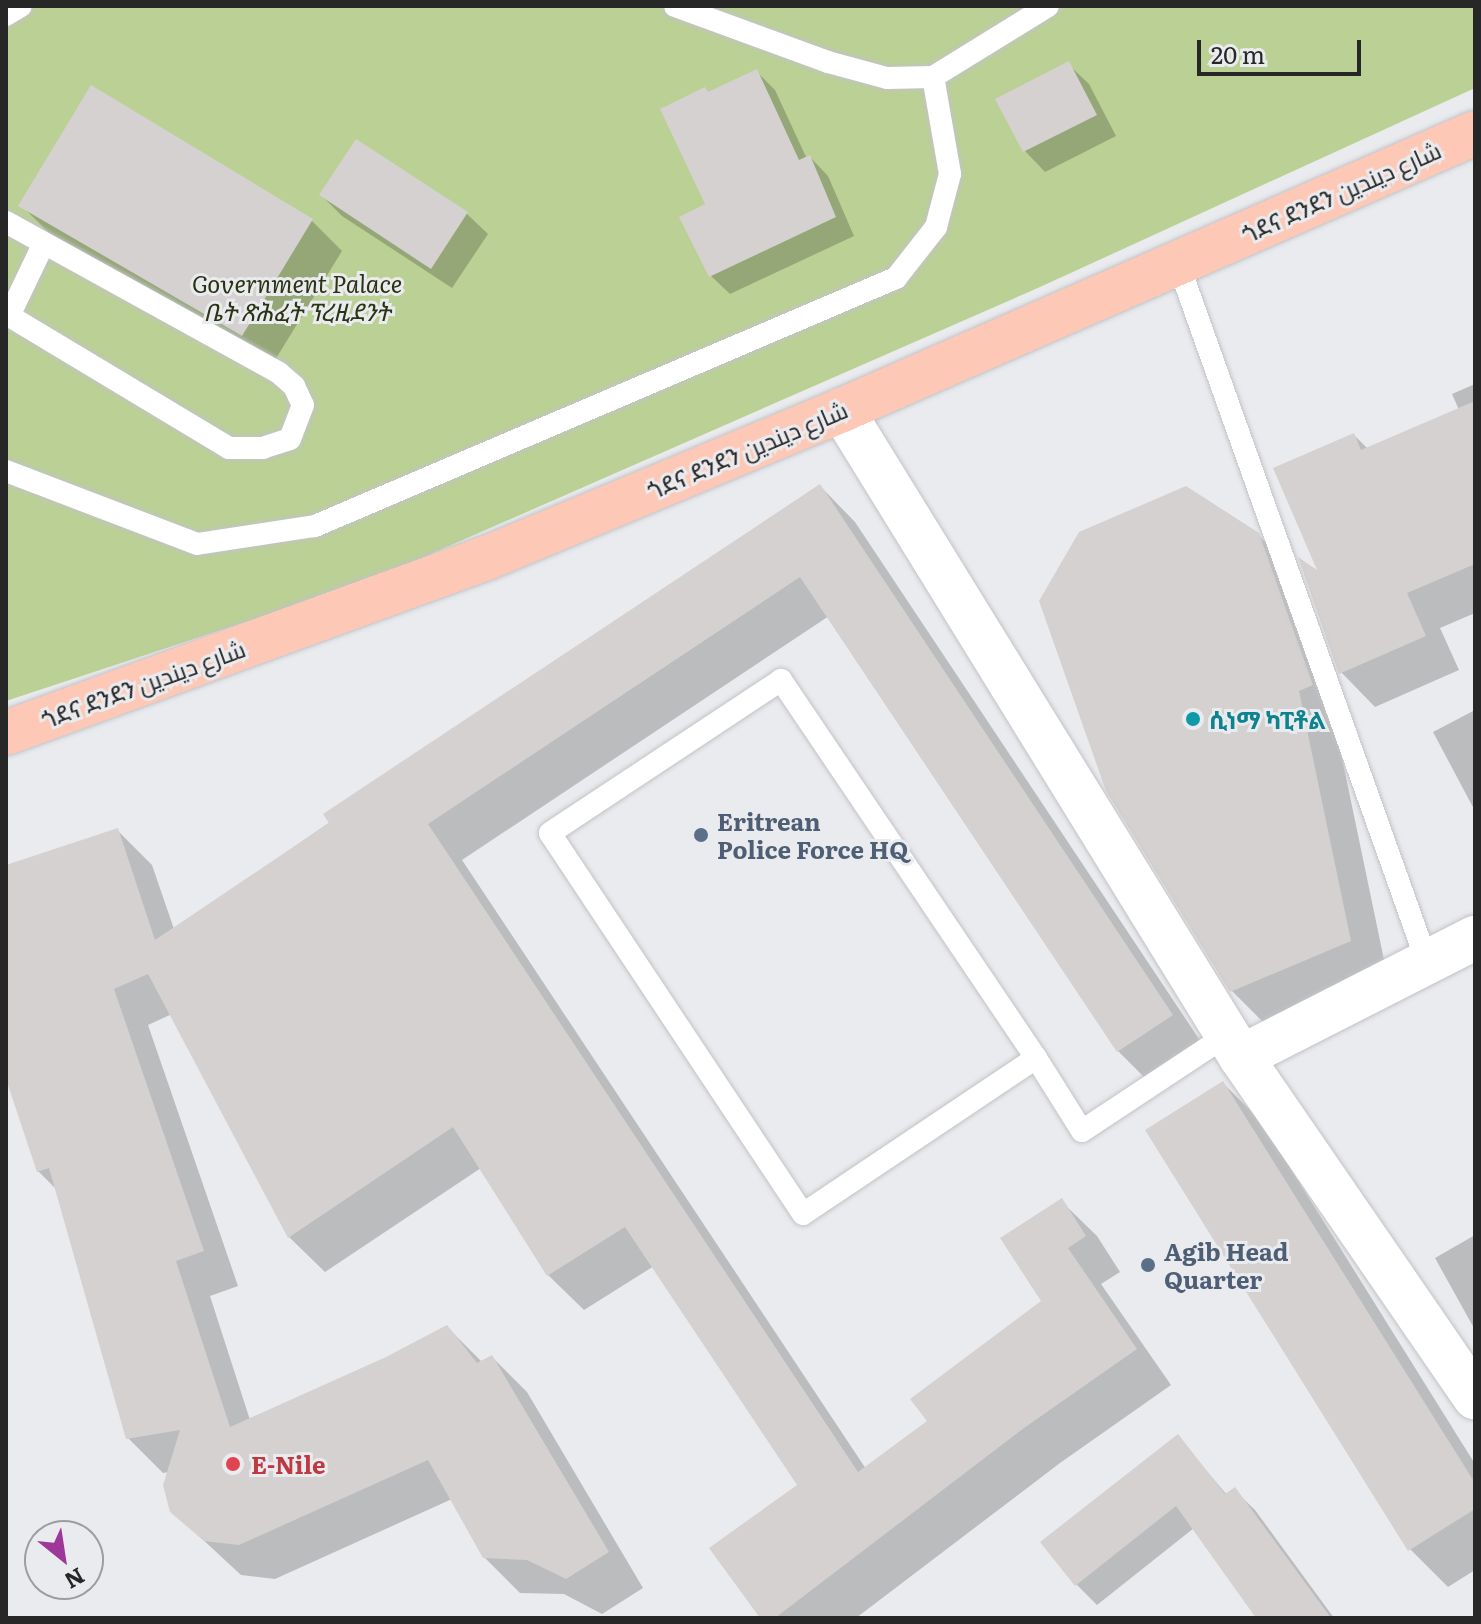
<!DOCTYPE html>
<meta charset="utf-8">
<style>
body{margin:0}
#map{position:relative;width:1481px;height:1624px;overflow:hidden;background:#eaebee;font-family:Literata,Cairo,"Noto Sans Ethiopic",serif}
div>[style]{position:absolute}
.green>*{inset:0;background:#bbd095}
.shadow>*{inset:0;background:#0003}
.building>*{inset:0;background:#d4d1d0}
.roads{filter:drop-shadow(0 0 2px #c2c3c6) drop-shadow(0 0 2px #c2c3c6)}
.lane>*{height:22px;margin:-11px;padding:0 11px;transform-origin:11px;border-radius:11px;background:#fff}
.street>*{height:44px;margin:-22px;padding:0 22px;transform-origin:22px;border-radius:22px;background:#fff}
.primary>*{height:44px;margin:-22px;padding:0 22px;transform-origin:22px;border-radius:22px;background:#fdc8b5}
.dots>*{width:22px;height:22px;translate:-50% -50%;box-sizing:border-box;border:4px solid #eaebee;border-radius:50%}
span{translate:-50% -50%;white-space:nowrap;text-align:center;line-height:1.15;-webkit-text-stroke:6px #eaebee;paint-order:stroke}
.street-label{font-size:24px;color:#272728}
.park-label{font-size:24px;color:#2a3413;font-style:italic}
.culture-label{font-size:24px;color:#0d838f;font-weight:700}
.left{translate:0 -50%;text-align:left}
.service-label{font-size:24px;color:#4e5e75;font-weight:700}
.health-label{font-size:24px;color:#be3a42;font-weight:700}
.frame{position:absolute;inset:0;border:8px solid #272728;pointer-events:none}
.north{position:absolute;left:24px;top:1520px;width:80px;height:80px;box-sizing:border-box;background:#eaebee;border:2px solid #9c9d9f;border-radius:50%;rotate:150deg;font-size:22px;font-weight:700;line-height:32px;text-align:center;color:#272728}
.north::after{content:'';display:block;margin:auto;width:28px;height:36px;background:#9e379a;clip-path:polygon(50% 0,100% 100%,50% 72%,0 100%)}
.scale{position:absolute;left:1197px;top:40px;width:164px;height:36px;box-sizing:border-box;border:4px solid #272728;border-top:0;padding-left:10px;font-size:24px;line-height:28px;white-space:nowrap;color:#272728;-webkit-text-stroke:6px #eaebee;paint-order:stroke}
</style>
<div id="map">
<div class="green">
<i style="clip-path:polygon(6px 6px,1475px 6px,1475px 88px,1040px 287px,367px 582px,6px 701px)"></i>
</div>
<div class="shadow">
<i style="clip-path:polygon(1068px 64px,1089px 84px,1116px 136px,1045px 172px,1025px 151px)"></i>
<i style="clip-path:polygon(756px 71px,775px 90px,807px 159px,810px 157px,828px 176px,854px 236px,730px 294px,711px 276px,707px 205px)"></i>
<i style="clip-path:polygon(91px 88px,312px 221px,342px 251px,272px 365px,51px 235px,21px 205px)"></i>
<i style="clip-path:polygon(357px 142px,467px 214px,488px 234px,452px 288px,342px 216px,321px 195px)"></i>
<i style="clip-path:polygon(1475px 384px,1475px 613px,1440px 628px,1459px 670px,1375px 707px,1341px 672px,1322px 575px,1354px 435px,1368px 449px,1459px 410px,1452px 394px)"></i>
<i style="clip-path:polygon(820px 486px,855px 522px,1207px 1051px,1153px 1086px,1118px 1051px,829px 616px,462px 860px,866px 1469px,930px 1421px,1044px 1301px,1061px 1201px,1097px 1236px,1120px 1272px,1101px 1284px,1171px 1385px,1060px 1463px,856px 1618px,762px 1618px,800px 1485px,654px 1266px,584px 1310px,548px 1275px,481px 1168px,325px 1272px,289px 1237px,172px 1014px,148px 1025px,238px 1286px,210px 1296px,250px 1420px,387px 1359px,447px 1327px,482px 1362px,492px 1357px,527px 1392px,643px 1588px,602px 1614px,564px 1594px,520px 1593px,484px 1557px,452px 1499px,275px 1579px,241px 1575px,172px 1511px,169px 1472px,163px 1473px,127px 1437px,57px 1190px,38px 1171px,6px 1073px,6px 867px,117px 830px,152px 865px,174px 929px)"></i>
<i style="clip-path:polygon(1258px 535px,1297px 573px,1336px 729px,1388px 979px,1270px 1029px,1232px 991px)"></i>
<i style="clip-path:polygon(1475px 710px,1475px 811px,1433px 732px)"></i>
<i style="clip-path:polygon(1223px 1083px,1261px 1121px,1475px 1464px,1475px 1570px,1448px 1587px,1410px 1549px)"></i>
<i style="clip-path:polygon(1475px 1235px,1475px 1330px,1435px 1258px)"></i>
<i style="clip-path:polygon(1178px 1437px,1227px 1495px,1234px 1490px,1255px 1510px,1334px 1618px,1258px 1618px,1194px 1528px,1097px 1605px,1076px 1584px)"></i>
</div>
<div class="building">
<i style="clip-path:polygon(1069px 61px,1097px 115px,1023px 152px,995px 99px)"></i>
<i style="clip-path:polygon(757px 69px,799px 160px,810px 155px,836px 217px,709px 277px,679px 217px,705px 204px,660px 109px,705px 87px,708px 92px)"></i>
<i style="clip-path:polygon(91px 85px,313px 219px,242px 336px,18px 206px)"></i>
<i style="clip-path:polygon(356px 139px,468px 212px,431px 269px,319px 195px)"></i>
<i style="clip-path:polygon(1475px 401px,1475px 564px,1407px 593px,1426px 636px,1339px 674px,1298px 557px,1317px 570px,1273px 468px,1354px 433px,1361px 450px)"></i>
<i style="clip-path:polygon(820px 484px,1173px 1015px,1117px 1052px,800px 577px,428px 824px,858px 1472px,927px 1421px,910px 1399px,1041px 1301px,1000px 1238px,1062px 1198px,1086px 1236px,1068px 1248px,1137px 1349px,1024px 1428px,775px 1618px,760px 1618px,709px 1548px,797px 1485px,625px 1227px,547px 1276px,453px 1127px,288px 1238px,148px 974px,114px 989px,204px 1251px,176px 1261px,230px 1427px,386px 1357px,447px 1325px,477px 1363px,492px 1355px,609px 1552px,566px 1579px,527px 1560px,483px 1558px,428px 1460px,239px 1545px,204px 1541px,170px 1512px,163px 1485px,180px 1430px,126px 1439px,49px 1168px,37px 1172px,6px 1079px,6px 865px,118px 828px,155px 940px,329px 823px,323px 814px)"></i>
<i style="clip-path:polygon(1186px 486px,1259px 533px,1313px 685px,1299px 691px,1351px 941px,1230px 992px,1106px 791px,1039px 601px,1079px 532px)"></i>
<i style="clip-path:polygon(1223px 1081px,1475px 1483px,1475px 1509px,1408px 1551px,1145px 1130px)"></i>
<i style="clip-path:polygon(1178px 1434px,1225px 1494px,1235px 1487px,1331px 1618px,1256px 1618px,1176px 1506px,1075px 1586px,1040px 1542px)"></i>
</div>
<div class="roads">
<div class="lane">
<i style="left:675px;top:6px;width:163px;rotate:20.1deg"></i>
<i style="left:828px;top:62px;width:61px;rotate:15.2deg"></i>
<i style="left:887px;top:78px;width:46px;rotate:-1.2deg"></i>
<i style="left:933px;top:77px;width:135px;rotate:-31.7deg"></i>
<i style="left:6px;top:15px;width:17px;rotate:-31deg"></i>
<i style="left:6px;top:222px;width:312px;rotate:28.9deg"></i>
<i style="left:279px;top:373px;width:20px;rotate:41deg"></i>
<i style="left:294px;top:386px;width:21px;rotate:65deg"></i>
<i style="left:303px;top:405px;width:36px;rotate:111deg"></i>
<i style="left:290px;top:439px;width:28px;rotate:162deg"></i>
<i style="left:263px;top:448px;width:34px;rotate:180deg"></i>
<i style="left:229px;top:448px;width:257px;rotate:-149deg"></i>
<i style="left:9px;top:316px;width:79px;rotate:-64.4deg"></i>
<i style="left:1178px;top:263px;width:742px;rotate:70.39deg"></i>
<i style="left:6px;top:471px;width:204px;rotate:20.9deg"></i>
<i style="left:197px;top:544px;width:119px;rotate:-8.7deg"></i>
<i style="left:315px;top:526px;width:632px;rotate:-23.12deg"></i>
<i style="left:896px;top:278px;width:65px;rotate:-51.9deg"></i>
<i style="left:936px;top:227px;width:55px;rotate:-75.2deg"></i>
<i style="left:950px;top:174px;width:98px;rotate:-99.9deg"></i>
<i style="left:1036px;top:1058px;width:280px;rotate:146.2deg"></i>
<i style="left:803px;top:1214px;width:457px;rotate:-123.6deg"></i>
<i style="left:550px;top:833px;width:277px;rotate:-33.5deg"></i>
<i style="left:781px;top:680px;width:456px;rotate:56deg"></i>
<i style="left:1036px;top:1058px;width:86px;rotate:57.8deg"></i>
<i style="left:1082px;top:1131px;width:174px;rotate:-33.5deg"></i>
</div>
<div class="street">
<i style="left:842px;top:410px;width:760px;rotate:58.34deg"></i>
<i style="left:1241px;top:1057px;width:413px;rotate:55.5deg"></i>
<i style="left:1241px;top:1057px;width:263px;rotate:-27deg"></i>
</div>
<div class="primary">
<i style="left:6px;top:733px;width:514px;rotate:-20.02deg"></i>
<i style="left:489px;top:557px;width:382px;rotate:-22.6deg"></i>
<i style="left:842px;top:410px;width:691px;rotate:-23.63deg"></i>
</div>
</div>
<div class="dots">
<i style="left:1193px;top:719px;background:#0f9aa8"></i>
<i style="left:701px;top:835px;background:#5c6f8a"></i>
<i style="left:1148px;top:1265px;background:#5c6f8a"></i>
<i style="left:233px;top:1464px;background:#e0444e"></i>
</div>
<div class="street-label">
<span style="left:1341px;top:191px;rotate:-24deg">ጎደና ደንደን شارع ديندين</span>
<span style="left:747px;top:449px;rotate:-23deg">ጎደና ደንደን شارع ديندين</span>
<span style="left:143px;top:683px;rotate:-20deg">ጎደና ደንደን شارع ديندين</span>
</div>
<div class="park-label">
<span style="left:297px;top:297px">Government Palace<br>ቤት ጽሕፈት ፕረዚደንት</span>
</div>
<div class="culture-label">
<span class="left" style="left:1209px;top:719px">ሲነማ ካፒቶል</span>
</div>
<div class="service-label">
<span class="left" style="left:717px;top:835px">Eritrean<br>Police Force HQ</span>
<span class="left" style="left:1164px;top:1265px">Agib Head<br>Quarter</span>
</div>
<div class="health-label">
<span class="left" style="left:251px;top:1464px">E-Nile</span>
</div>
<div class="frame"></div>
<div class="north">N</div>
<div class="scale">20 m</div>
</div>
